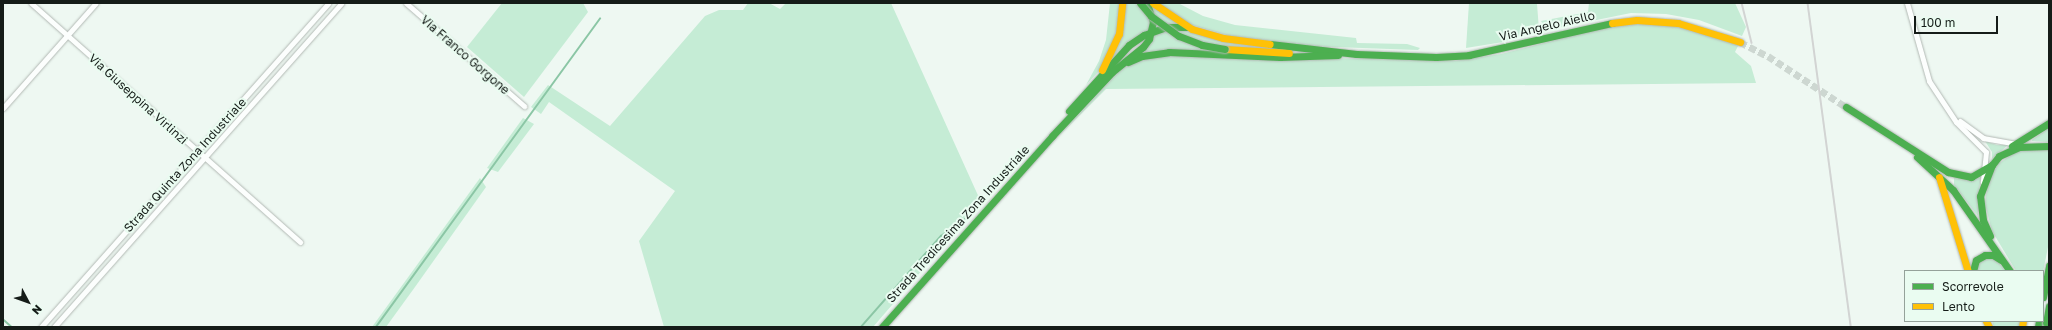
<!DOCTYPE html>
<style>
body{margin:0}
#map{position:relative;width:2052px;height:330px;overflow:hidden;background:#eef8f2;font-family:"Golos Text",sans-serif}
div>[style]{position:absolute}
.green>*{inset:0;background:#c5ecd5}
.stream>*{height:1.5px;margin:-0.75px;padding:0 0.75px;transform-origin:0.75px;border-radius:0.75px;background:#8bc6a5}
.secondary-tunnel>*{height:7px;margin-top:-3.5px;transform-origin:0;background:repeating-linear-gradient(90deg,#cdd7d1 0 7px,transparent 0 10.5px)}
.roads{filter:drop-shadow(0 0 1px #b2b9b4) drop-shadow(0 0 1px #b2b9b4)}
.street>*{height:5px;margin:-2.5px;padding:0 2.5px;transform-origin:2.5px;border-radius:2.5px;background:#fcfefd}
.fast>*{height:7px;margin:-3.5px;padding:0 3.5px;transform-origin:3.5px;border-radius:3.5px;background:#4caf50}
.slow>*{height:7px;margin:-3.5px;padding:0 3.5px;transform-origin:3.5px;border-radius:3.5px;background:#ffc107}
.rail>*{height:1.5px;margin:-0.75px;padding:0 0.75px;transform-origin:0.75px;border-radius:0.75px;background:#d2d4d3}
.bridges{filter:drop-shadow(0 0 1px #b2b9b4) drop-shadow(0 0 1px #b2b9b4)}
.fast-bridge>*{height:7px;margin:-3.5px;padding:0 3.5px;transform-origin:3.5px;border-radius:3.5px;background:#4caf50}
span{translate:-50% -50%;white-space:nowrap;text-align:center;line-height:1.15;-webkit-text-stroke:4px #eafcf1;paint-order:stroke}
.street-label{font-size:12px;color:#151c18}
.frame{position:absolute;inset:0;border:4px solid #151c18;pointer-events:none}
.legend{position:absolute;left:1904px;top:270px;width:140px;height:52px;box-sizing:border-box;background:#eafcf1;border:1px solid #95a29a;margin:0;padding:5px 7px;list-style:none;font-size:12px;color:#151c18}
.legend li{display:flex;align-items:center;gap:8px;height:20px}
.legend b{width:20px;border:1px solid #95a29a}
.north{position:absolute;left:8px;top:282px;width:40px;height:40px;-webkit-text-stroke:3px #eafcf1;paint-order:stroke;rotate:131deg;font-size:11px;font-weight:700;line-height:16px;text-align:center;color:#151c18}
.north::after{content:'';display:block;margin:auto;width:14px;height:18px;background:#151c18;clip-path:polygon(50% 0,100% 100%,50% 72%,0 100%)}
.scale{position:absolute;left:1914px;top:16px;width:84px;height:18px;box-sizing:border-box;border:2px solid #151c18;border-top:0;padding-left:5px;font-size:12px;line-height:14px;white-space:nowrap;color:#151c18;-webkit-text-stroke:3px #eafcf1;paint-order:stroke}
</style>
<div id="map">
<div class="green">
<i style="clip-path:polygon(502px 3px,583px 3px,588px 12px,524px 97px,467px 47px)"></i>
<i style="clip-path:polygon(748px 3px,769px 3px,780px 9px,786px 3px,891px 3px,981px 202px,873px 327px,664px 327px,639px 241px,675px 191px,549px 102px,541px 114px,531px 107px,548px 85px,610px 126px,705px 16px,719px 10px,743px 10px)"></i>
<i style="clip-path:polygon(1110px 3px,1120px 3px,1118px 33px,1100px 70px,1086px 85px,1099px 61px,1106px 40px)"></i>
<i style="clip-path:polygon(1123px 3px,1135px 3px,1152px 21px,1149px 31px,1108px 65px,1120px 40px,1124px 21px)"></i>
<i style="clip-path:polygon(1150px 3px,1181px 24px,1153px 30px,1154px 14px)"></i>
<i style="clip-path:polygon(1156px 3px,1178px 3px,1203px 16px,1235px 25px,1356px 38px,1357px 43px,1407px 44px,1420px 48px,1418px 50px,1307px 46px,1230px 36px,1192px 25px)"></i>
<i style="clip-path:polygon(1469px 3px,1537px 4px,1539px 30px,1503px 42px,1466px 48px)"></i>
<i style="clip-path:polygon(1589px 3px,1735px 3px,1746px 27px,1742px 36px,1699px 20px,1666px 14px,1631px 13px,1547px 30px,1541px 21px,1588px 12px)"></i>
<i style="clip-path:polygon(1637px 24px,1671px 25px,1739px 44px,1735px 52px,1751px 66px,1756px 83px,1106px 89px,1057px 138px,1124px 66px,1134px 61px,1167px 54px,1454px 61px,1501px 54px,1611px 26px)"></i>
<i style="clip-path:polygon(1180px 28px,1223px 40px,1276px 49px,1134px 56px,1152px 33px)"></i>
<i style="clip-path:polygon(523px 118px,534px 124px,498px 172px,487px 168px)"></i>
<i style="clip-path:polygon(2049px 128px,2049px 142px,2032px 141px,2032px 140px)"></i>
<i style="clip-path:polygon(1985px 141px,1997px 145px,2008px 145px,1992px 159px,1992px 152px)"></i>
<i style="clip-path:polygon(2029px 148px,2049px 150px,2049px 242px,2043px 272px,2016px 271px,1992px 231px,1985px 204px,1988px 181px,1998px 164px,2017px 151px)"></i>
<i style="clip-path:polygon(1981px 177px,1979px 190px,1978px 216px,1954px 185px,1954px 178px,1972px 180px)"></i>
<i style="clip-path:polygon(480px 178px,486px 187px,415px 287px,386px 327px,372px 327px)"></i>
<i style="clip-path:polygon(1987px 257px,1997px 260px,2005px 271px,1975px 271px,1979px 261px)"></i>
<i style="clip-path:polygon(1992px 321px,2020px 321px,2019px 327px,1994px 327px)"></i>
</div>
<div class="stream">
<i style="left:3px;top:319px;width:12px;rotate:42deg"></i>
<i style="left:376px;top:327px;width:381px;rotate:-54deg"></i>
<i style="left:861px;top:327px;width:121px;rotate:-48.7deg"></i>
<i style="left:941px;top:236px;width:29px;rotate:-35deg"></i>
</div>
<div class="secondary-tunnel">
<i style="left:1740px;top:42px;width:31px;rotate:27deg"></i>
<i style="left:1768px;top:56px;width:93px;rotate:33.2deg"></i>
</div>
<div class="roads">
<div class="street">
<i style="left:31px;top:3px;width:360px;rotate:41.6deg"></i>
<i style="left:406px;top:3px;width:157px;rotate:41.1deg"></i>
<i style="left:1907px;top:3px;width:81px;rotate:74.2deg"></i>
<i style="left:1929px;top:81px;width:49px;rotate:56.6deg"></i>
<i style="left:1956px;top:122px;width:42px;rotate:45deg"></i>
<i style="left:1986px;top:152px;width:30px;rotate:96deg"></i>
<i style="left:3px;top:108px;width:140px;rotate:-48.5deg"></i>
<i style="left:1960px;top:121px;width:29px;rotate:36deg"></i>
<i style="left:1983px;top:138px;width:34px;rotate:10deg"></i>
<i style="left:41px;top:327px;width:433px;rotate:-48.4deg"></i>
<i style="left:54px;top:327px;width:433px;rotate:-48.4deg"></i>
</div>
<div class="fast">
<i style="left:1270px;top:44px;width:87px;rotate:6.6deg"></i>
<i style="left:1356px;top:54px;width:80px;rotate:2.1deg"></i>
<i style="left:1436px;top:57px;width:33px;rotate:-3deg"></i>
<i style="left:1469px;top:55px;width:147px;rotate:-12.6deg"></i>
<i style="left:1128px;top:62px;width:15px;rotate:-23deg"></i>
<i style="left:1142px;top:56px;width:27px;rotate:-8deg"></i>
<i style="left:1169px;top:52px;width:111px;rotate:2.6deg"></i>
<i style="left:1280px;top:57px;width:58px;rotate:-2deg"></i>
<i style="left:1846px;top:107px;width:121px;rotate:32.5deg"></i>
<i style="left:1948px;top:172px;width:24px;rotate:12deg"></i>
<i style="left:1971px;top:177px;width:24px;rotate:-30deg"></i>
<i style="left:1069px;top:111px;width:89px;rotate:-47.7deg"></i>
<i style="left:1129px;top:45px;width:18px;rotate:-34deg"></i>
<i style="left:1144px;top:35px;width:23px;rotate:-20deg"></i>
<i style="left:1166px;top:27px;width:20px"></i>
<i style="left:2012px;top:146px;width:44px;rotate:-31.9deg"></i>
<i style="left:1917px;top:157px;width:49px;rotate:42.5deg"></i>
<i style="left:1953px;top:190px;width:99px;rotate:54.9deg"></i>
<i style="left:1990px;top:236px;width:17px;rotate:-114deg"></i>
<i style="left:1983px;top:220px;width:24px;rotate:-97deg"></i>
<i style="left:1980px;top:196px;width:33px;rotate:-69deg"></i>
<i style="left:1992px;top:165px;width:11px;rotate:-52deg"></i>
<i style="left:1999px;top:156px;width:22px;rotate:-24deg"></i>
<i style="left:2019px;top:147px;width:30px;rotate:-2deg"></i>
<i style="left:1973px;top:271px;width:11px;rotate:-75deg"></i>
<i style="left:1976px;top:260px;width:10px;rotate:-29deg"></i>
<i style="left:1985px;top:255px;width:8px"></i>
<i style="left:1993px;top:255px;width:9px;rotate:32deg"></i>
<i style="left:2043px;top:297px;width:32px;rotate:-79deg"></i>
<i style="left:882px;top:327px;width:256px;rotate:-48.3deg"></i>
<i style="left:1052px;top:136px;width:88px;rotate:-46.8deg"></i>
<i style="left:1112px;top:72px;width:40px;rotate:-39deg"></i>
<i style="left:1143px;top:47px;width:10px;rotate:-53deg"></i>
<i style="left:1149px;top:39px;width:17px;rotate:-77deg"></i>
<i style="left:1153px;top:22px;width:20px;rotate:-108deg"></i>
<i style="left:2038px;top:327px;width:6px;rotate:-81deg"></i>
</div>
<div class="slow">
<i style="left:1153px;top:3px;width:47px;rotate:33.7deg"></i>
<i style="left:1192px;top:29px;width:32px;rotate:16deg"></i>
<i style="left:1223px;top:38px;width:47px;rotate:7.3deg"></i>
<i style="left:1612px;top:23px;width:25px;rotate:-7deg"></i>
<i style="left:1637px;top:20px;width:41px;rotate:4.2deg"></i>
<i style="left:1678px;top:23px;width:65px;rotate:17deg"></i>
<i style="left:1225px;top:49px;width:64px;rotate:3.6deg"></i>
<i style="left:1102px;top:70px;width:40px;rotate:-65deg"></i>
<i style="left:1119px;top:34px;width:31px;rotate:-84deg"></i>
<i style="left:1939px;top:177px;width:98px;rotate:72.9deg"></i>
<i style="left:1986px;top:321px;width:7px;rotate:63deg"></i>
<i style="left:2022px;top:327px;width:6px;rotate:-81deg"></i>
</div>
</div>
<div class="rail">
<i style="left:1742px;top:3px;width:41px;rotate:76deg"></i>
<i style="left:1808px;top:3px;width:327px;rotate:82.4deg"></i>
</div>
<div class="bridges">
<div class="fast-bridge">
<i style="left:1140px;top:3px;width:17px;rotate:50deg"></i>
<i style="left:1151px;top:16px;width:34px;rotate:36deg"></i>
<i style="left:1179px;top:36px;width:25px;rotate:21deg"></i>
<i style="left:1202px;top:45px;width:23px;rotate:10deg"></i>
<i style="left:2046px;top:323px;width:17px;rotate:-80deg"></i>
</div>
</div>
<div class="street-label">
<span style="left:1547px;top:26px;rotate:-13deg">Via Angelo Aiello</span>
<span style="left:465px;top:55px;rotate:41deg">Via Franco Gorgone</span>
<span style="left:138px;top:99px;rotate:42deg">Via Giuseppina Virlinzi</span>
<span style="left:185px;top:165px;rotate:-48deg">Strada Quinta Zona Industriale</span>
<span style="left:958px;top:224px;rotate:-48deg">Strada Tredicesima Zona Industriale</span>
</div>
<div class="frame"></div>
<ul class="legend">
<li><b style="height:5px;background:#4caf50"></b>Scorrevole</li>
<li><b style="height:5px;background:#ffc107"></b>Lento</li>
</ul>
<div class="north">N</div>
<div class="scale">100 m</div>
</div>
